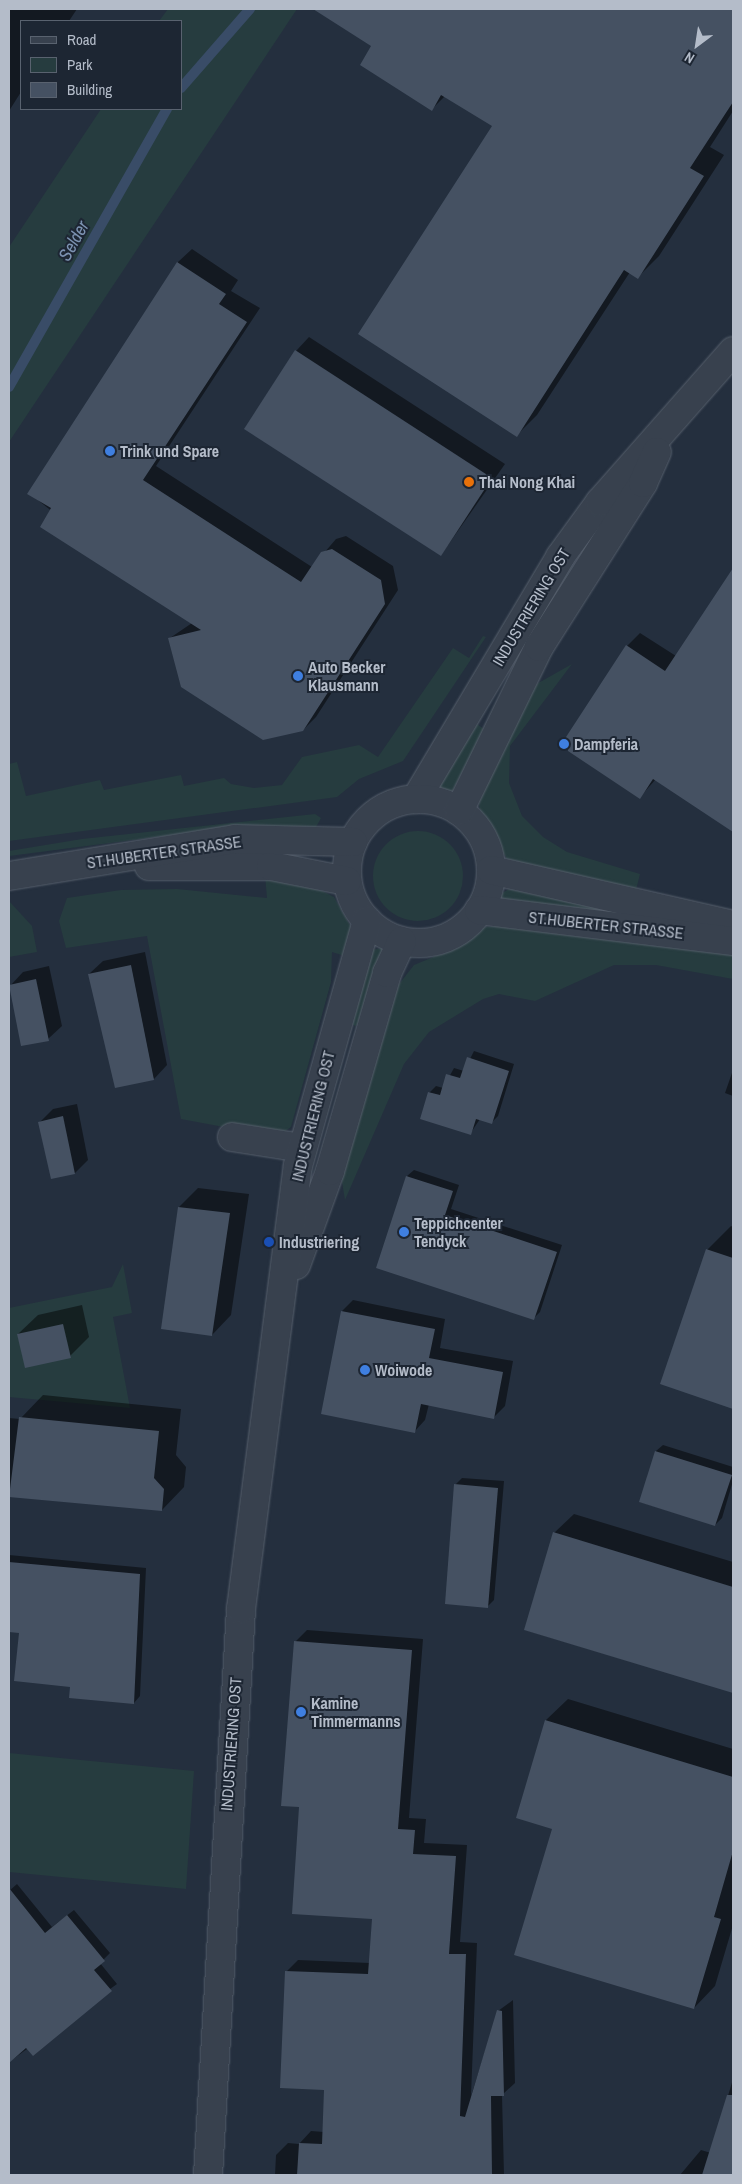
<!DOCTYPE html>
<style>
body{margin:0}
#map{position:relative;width:742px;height:2184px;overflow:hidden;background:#242f3e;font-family:"Archivo Narrow",sans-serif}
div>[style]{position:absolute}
.green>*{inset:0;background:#263c3f}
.round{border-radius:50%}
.shadow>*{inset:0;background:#0007}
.stream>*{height:10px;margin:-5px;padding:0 5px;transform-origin:5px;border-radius:5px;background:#394c67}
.building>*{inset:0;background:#455162}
.roads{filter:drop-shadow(0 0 1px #565f6c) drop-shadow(0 0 1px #565f6c)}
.minor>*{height:28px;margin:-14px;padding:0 14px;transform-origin:14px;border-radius:14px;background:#38414e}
.minor>.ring{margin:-14px;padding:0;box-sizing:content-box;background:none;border:28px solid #38414e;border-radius:50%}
.dots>*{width:14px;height:14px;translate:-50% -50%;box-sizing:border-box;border:2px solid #1d2633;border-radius:50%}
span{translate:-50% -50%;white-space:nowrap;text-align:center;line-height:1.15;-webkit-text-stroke:4px #1d2633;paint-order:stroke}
.poi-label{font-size:16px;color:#b4bcc9;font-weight:700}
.left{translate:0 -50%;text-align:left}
.street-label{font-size:16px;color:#b4bcc9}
.water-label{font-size:18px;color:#7c92b1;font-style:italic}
.frame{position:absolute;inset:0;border:10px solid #b4bcc9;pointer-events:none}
.legend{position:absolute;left:20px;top:20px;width:162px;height:90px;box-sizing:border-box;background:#1d2633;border:1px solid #59626f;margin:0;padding:6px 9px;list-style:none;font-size:15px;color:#b4bcc9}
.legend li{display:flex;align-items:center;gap:10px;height:25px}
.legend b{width:25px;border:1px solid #59626f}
.north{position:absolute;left:672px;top:20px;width:50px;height:50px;-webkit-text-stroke:4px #1d2633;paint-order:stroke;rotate:211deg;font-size:14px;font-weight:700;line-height:20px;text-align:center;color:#b4bcc9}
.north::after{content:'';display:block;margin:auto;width:18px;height:22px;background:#b4bcc9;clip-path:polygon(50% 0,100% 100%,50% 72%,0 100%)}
</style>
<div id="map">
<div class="green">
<i style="clip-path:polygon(168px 9px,297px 9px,9px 442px,9px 247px,101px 109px,181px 109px,181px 21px,159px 21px)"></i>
<i style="clip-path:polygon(483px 636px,486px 637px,403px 761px,359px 779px,337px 797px,9px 841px,9px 764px,17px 762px,26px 796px,100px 780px,104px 790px,181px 775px,184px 786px,224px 778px,231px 784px,254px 788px,282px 785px,302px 757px,359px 745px,378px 757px,453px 648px,469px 658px)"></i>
<i style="clip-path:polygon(572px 664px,510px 746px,509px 783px,522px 816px,543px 837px,567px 852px,640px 874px,636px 890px,509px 862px,483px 821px,479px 805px,482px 779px,526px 690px)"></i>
<i style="clip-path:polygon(474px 722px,484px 729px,451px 794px,443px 797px,437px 789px)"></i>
<i style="clip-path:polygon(315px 814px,321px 818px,315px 829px,164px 836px,9px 856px,9px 851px,82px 839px)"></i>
<i class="round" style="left:373px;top:831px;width:90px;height:90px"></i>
<i style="clip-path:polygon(265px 875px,307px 883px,334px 897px,351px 927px,345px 956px,332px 952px,331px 982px,291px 1127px,277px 1137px,181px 1119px,147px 936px,66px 948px,59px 921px,67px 898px,121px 890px,177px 889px,267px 898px)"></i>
<i style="clip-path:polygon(509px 889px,630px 911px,639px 920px,502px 901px,499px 895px)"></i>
<i style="clip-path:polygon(9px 901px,32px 926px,37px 952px,9px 957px)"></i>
<i style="clip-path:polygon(521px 924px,733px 954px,733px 979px,656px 965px,614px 965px,535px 1001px,499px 994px,483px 999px,429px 1032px,404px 1064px,345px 1200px,340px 1170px,389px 997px,414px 965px,460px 946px,483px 927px)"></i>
<i style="clip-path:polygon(381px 948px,387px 952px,361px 1023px,355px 1026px,350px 1023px,372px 950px)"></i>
<i style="clip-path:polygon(123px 1264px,132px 1313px,113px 1317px,130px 1408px,9px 1397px,9px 1308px,112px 1287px)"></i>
<i style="clip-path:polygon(9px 1753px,194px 1771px,186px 1889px,9px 1872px)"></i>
</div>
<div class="shadow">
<i style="clip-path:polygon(9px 9px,77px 9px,69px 21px,21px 21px,21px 92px,9px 111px)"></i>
<i style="clip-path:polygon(318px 9px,733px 9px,733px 111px,710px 147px,724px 155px,659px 256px,638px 277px,630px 272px,537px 415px,517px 435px,494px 126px,445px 96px,432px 109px,373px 46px)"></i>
<i style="clip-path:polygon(192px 249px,238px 280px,231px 291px,260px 308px,156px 466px,312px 567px,336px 539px,346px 536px,393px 566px,398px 590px,316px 717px,303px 730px,170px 638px,192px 623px,29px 493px,178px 262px)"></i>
<i style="clip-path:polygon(309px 337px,505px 464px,441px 555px,296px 351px)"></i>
<i style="clip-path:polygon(733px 570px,733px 830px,656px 779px,640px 797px,627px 646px,640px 633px,676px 656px)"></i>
<i style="clip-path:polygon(145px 952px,167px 1065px,154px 1079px,89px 974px,103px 961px)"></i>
<i style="clip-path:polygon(49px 966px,62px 1026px,48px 1039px,10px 986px,23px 972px)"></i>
<i style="clip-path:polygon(474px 1051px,514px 1064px,498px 1116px,491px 1123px,480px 1119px,470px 1134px,429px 1093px,436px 1086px,443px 1088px,454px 1068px,464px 1071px)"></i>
<i style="clip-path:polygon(733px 1070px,733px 1096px,725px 1093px)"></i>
<i style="clip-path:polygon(77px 1104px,88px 1160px,75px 1173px,52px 1178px,40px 1122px,53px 1109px)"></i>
<i style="clip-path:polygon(414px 1170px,459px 1185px,451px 1209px,562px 1245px,540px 1312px,534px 1318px,407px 1176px)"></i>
<i style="clip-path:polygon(198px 1188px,249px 1194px,231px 1315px,212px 1335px,179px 1207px)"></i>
<i style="clip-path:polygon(731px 1226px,733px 1227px,733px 1407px,662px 1383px,707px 1250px)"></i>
<i style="clip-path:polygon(353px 1300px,445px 1319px,440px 1348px,513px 1361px,505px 1406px,494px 1417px,429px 1404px,425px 1420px,415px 1431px,342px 1311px)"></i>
<i style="clip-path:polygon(82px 1305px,89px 1337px,70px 1356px,18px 1334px,38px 1315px)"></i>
<i style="clip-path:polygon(43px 1395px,181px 1409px,176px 1455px,186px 1467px,184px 1487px,162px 1510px,9px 1495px,9px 1418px,20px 1419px)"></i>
<i style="clip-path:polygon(663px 1445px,733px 1467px,733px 1481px,722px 1518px,715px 1525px,640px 1502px,656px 1451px)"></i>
<i style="clip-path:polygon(462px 1478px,504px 1481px,494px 1600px,487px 1607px,455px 1485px)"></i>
<i style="clip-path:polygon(574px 1514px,733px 1562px,733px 1692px,525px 1630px,554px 1533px)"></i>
<i style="clip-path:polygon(9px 1555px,146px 1568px,140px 1696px,134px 1703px,72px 1686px,20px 1632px,9px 1631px)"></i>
<i style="clip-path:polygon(307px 1630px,423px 1639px,409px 1818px,426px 1819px,424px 1843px,467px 1845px,460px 1942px,477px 1943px,471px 2096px,498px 2011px,513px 2000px,515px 2083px,502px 2095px,504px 2175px,275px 2175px,276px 2155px,288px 2143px,299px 2144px,311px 2131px,324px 2132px,325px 2089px,286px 1972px,298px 1960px,370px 1963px,373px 1918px,301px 1806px,295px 1642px)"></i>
<i style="clip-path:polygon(568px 1699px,733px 1749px,733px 1925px,715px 1986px,694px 2008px,554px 1828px,517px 1817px,546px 1720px)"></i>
<i style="clip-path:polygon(17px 1884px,52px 1927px,74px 1910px,110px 1953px,100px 1963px,117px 1984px,9px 2062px,9px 1891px)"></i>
<i style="clip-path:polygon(733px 2079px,733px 2175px,680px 2175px,701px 2150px,711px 2153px)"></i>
</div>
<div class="stream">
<i style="left:181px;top:88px;width:105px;rotate:-48.9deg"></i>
<i style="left:9px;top:387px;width:320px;rotate:-60.4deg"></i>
</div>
<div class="building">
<i style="clip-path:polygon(313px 9px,733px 9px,733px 102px,690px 168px,704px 176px,638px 279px,624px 270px,517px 437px,358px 334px,492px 126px,441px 95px,432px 111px,360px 65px,371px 46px)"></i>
<i style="clip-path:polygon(177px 262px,226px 294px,219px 304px,247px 322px,143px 480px,301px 582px,321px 552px,332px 549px,381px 580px,385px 604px,303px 731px,263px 740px,181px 687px,168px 638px,201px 630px,40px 527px,51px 508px,27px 494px)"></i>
<i style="clip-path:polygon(295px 350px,492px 478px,441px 556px,244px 429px)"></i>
<i style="clip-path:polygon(733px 568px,733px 832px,653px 779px,640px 799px,568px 751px,566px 737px,626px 645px,665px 671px)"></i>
<i style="clip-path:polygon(131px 965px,154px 1080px,115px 1088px,88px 974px)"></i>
<i style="clip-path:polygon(36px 979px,49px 1041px,21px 1046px,9px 985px)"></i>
<i style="clip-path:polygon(467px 1057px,509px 1071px,492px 1124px,476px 1119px,471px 1135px,420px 1119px,428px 1092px,440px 1095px,446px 1074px,460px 1078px)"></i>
<i style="clip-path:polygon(63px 1116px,75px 1174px,51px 1179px,38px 1122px)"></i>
<i style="clip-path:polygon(406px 1176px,453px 1191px,445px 1215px,557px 1252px,534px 1320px,376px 1268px)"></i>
<i style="clip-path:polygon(178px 1207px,230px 1213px,212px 1336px,161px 1329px)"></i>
<i style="clip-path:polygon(706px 1249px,733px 1258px,733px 1409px,660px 1384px)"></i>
<i style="clip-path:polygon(341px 1311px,435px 1329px,429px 1358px,503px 1372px,494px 1419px,421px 1404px,415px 1433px,321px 1414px)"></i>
<i style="clip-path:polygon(63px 1324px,71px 1358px,25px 1368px,17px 1334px)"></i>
<i style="clip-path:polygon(19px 1417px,159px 1431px,154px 1478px,164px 1489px,162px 1511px,9px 1497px)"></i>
<i style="clip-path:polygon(655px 1451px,732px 1475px,715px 1526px,639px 1502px)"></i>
<i style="clip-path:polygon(454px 1484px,498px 1488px,488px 1608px,445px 1604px)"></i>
<i style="clip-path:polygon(553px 1532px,733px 1587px,733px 1693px,524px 1630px)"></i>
<i style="clip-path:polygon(9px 1562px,140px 1574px,134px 1704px,69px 1698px,70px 1687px,14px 1681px,19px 1633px,9px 1632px)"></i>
<i style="clip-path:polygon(294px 1641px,412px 1650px,398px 1829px,415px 1830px,413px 1854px,456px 1856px,449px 1954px,466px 1954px,460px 2116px,465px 2117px,497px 2010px,502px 2011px,504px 2096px,491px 2096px,492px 2175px,297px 2175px,299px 2143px,322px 2144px,324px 2090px,280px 2088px,285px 1971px,368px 1974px,372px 1919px,292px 1914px,299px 1807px,281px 1806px)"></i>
<i style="clip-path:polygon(545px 1720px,733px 1777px,733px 1851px,714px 1917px,721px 1919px,694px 2009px,514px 1955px,552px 1829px,516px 1818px)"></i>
<i style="clip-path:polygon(9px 1888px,45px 1933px,67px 1915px,105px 1961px,94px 1970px,112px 1991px,33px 2056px,26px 2048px,9px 2063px)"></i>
<i style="clip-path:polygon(727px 2095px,733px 2095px,733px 2175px,702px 2175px)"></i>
</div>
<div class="roads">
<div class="minor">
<i style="left:416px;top:799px;width:282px;rotate:-59.2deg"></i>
<i style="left:560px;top:557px;width:68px;rotate:-54deg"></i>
<i style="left:600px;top:502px;width:201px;rotate:-48.6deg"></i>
<i class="ring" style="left:347px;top:799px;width:116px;height:116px"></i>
<i style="left:459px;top:811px;width:182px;rotate:-64deg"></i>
<i style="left:539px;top:647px;width:194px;rotate:-57.6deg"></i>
<i style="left:643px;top:483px;width:34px;rotate:-66deg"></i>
<i style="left:149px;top:866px;width:122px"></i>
<i style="left:271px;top:866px;width:77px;rotate:11.2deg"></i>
<i style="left:491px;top:870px;width:248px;rotate:12.8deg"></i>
<i style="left:9px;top:876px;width:229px;rotate:-9.3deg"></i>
<i style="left:235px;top:839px;width:118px;rotate:1.5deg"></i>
<i style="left:479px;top:910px;width:256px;rotate:7deg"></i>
<i style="left:232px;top:1137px;width:71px;rotate:8.9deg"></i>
<i style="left:296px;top:1265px;width:100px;rotate:-70.1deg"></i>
<i style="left:330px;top:1171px;width:206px;rotate:-73.9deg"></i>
<i style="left:387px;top:973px;width:35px;rotate:-65deg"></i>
<i style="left:208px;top:2175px;width:567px;rotate:-86.66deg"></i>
<i style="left:241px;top:1609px;width:447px;rotate:-82.7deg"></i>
<i style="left:298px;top:1166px;width:255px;rotate:-74.3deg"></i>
</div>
</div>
<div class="dots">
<i style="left:110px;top:451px;background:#3f7fe0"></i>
<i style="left:469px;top:482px;background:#e8710a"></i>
<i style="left:298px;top:676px;background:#3f7fe0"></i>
<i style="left:564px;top:744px;background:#3f7fe0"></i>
<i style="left:404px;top:1232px;background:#3f7fe0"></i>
<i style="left:269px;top:1242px;background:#1a4fb4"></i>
<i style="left:365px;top:1370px;background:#3f7fe0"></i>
<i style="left:301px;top:1712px;background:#3f7fe0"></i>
</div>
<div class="poi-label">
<span class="left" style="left:120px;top:451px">Trink und Spare</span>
<span class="left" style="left:479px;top:482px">Thai Nong Khai</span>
<span class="left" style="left:308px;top:676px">Auto Becker<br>Klausmann</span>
<span class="left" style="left:574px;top:744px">Dampferia</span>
<span class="left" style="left:414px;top:1232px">Teppichcenter<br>Tendyck</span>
<span class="left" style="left:279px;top:1242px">Industriering</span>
<span class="left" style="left:375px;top:1370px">Woiwode</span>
<span class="left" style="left:311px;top:1712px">Kamine<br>Timmermanns</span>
</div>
<div class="street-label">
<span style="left:531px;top:607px;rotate:-59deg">INDUSTRIERING OST</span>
<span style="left:164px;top:852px;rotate:-8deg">ST.HUBERTER STRASSE</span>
<span style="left:606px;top:925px;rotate:6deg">ST.HUBERTER STRASSE</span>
<span style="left:313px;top:1116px;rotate:-76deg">INDUSTRIERING OST</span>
<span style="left:231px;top:1744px;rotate:-86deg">INDUSTRIERING OST</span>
</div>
<div class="water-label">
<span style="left:74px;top:241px;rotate:-61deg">Selder</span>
</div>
<div class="frame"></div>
<ul class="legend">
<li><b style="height:6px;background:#38414e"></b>Road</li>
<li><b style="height:14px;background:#263c3f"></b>Park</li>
<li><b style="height:14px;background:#455162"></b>Building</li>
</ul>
<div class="north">N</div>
</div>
